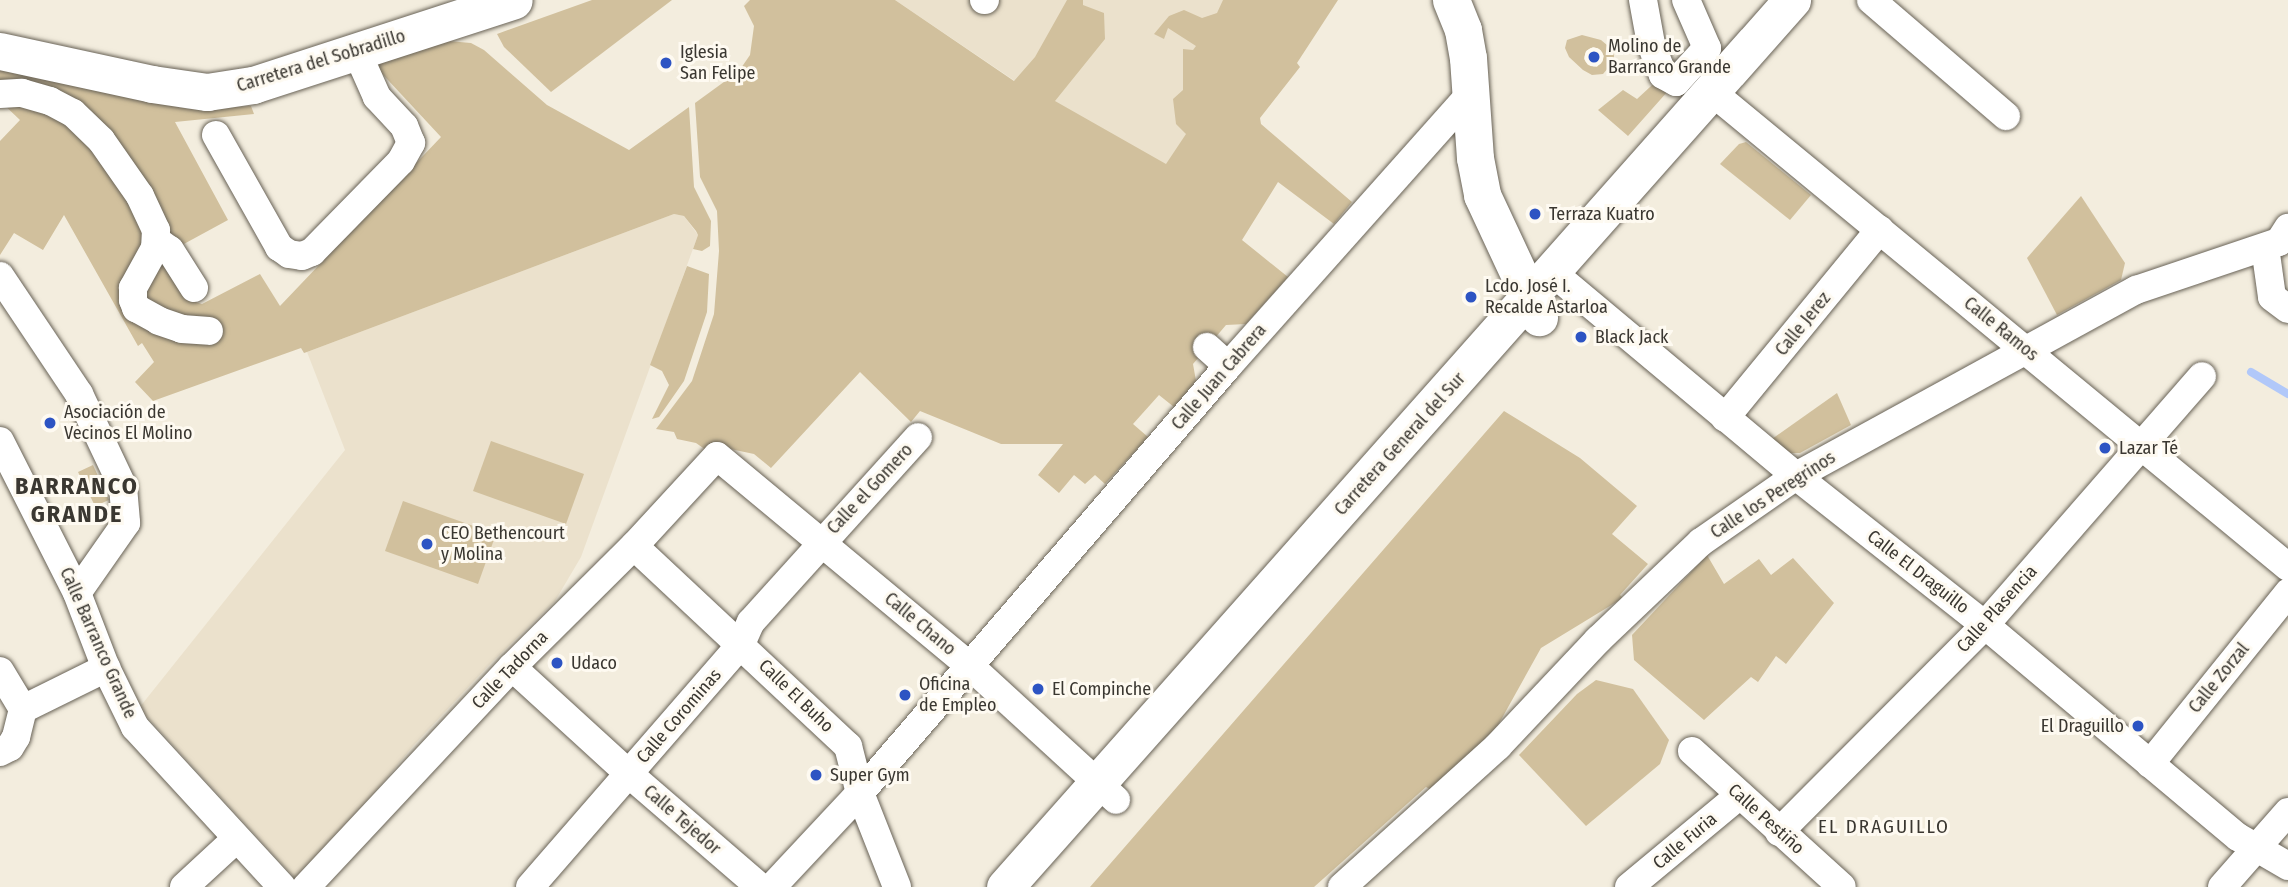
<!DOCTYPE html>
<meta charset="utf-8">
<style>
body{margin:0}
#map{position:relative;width:2288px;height:887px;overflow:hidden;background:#f3edde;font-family:"Fira Sans Condensed",sans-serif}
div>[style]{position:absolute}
.built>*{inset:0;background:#ebe1cc}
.green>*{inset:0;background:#d1c09d}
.stream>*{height:8px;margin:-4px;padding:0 4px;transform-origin:4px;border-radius:4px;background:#b1c8f9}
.roads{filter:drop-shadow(0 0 2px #686256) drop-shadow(0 0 2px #686256)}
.minor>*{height:28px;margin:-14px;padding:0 14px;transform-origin:14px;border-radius:14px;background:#fff}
.major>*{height:37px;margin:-18.5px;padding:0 18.5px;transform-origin:18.5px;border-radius:18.5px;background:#fff}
.dots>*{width:19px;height:19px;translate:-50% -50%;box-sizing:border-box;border:4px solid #fefaf1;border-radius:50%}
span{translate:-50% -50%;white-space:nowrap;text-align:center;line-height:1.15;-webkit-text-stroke:6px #fefaf1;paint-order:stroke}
.poi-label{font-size:18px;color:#3a3731}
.left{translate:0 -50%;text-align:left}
.right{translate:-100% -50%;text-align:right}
.street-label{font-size:18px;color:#3a3731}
.neighbourhood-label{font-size:19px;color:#3a3731;letter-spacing:2px}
.district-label{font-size:24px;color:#3a3731;font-weight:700;letter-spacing:2px}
</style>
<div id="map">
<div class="built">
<i style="clip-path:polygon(895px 0,1231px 0,1197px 119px,1168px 184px)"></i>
<i style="clip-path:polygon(674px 214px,684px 216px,698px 235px,581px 557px,555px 601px,490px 664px,413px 746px,340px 835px,295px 878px,139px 708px,345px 450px,307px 352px)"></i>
</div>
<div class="green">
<i style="clip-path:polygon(592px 0,672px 0,551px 92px,504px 47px,497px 34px)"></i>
<i style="clip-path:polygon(750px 0,895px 0,1014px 81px,1035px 57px,1067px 0,1083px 0,1083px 5px,1104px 13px,1105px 39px,1055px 101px,1166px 164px,1186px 134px,1176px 124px,1173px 99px,1183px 90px,1183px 49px,1193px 50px,1196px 46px,1168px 28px,1164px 39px,1154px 34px,1169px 16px,1184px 10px,1202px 18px,1217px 13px,1223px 0,1338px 0,1297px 63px,1300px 67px,1260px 118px,1261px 124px,1352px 202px,1334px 224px,1278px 182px,1242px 240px,1288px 277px,1246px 324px,1226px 325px,1193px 364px,1196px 381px,1174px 407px,1159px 395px,1133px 424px,1148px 437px,1105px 484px,1095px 475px,1085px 484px,1074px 475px,1059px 493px,1038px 475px,1063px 444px,1001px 444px,920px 411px,911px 422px,860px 372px,771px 468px,754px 454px,716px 446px,706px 450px,696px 443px,677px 439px,674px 432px,656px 429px,692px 381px,714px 314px,719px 251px,717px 211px,700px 177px,695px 103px,739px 71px,750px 55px,754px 26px,744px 6px)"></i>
<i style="clip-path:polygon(evenodd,1582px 35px,1601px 40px,1614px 51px,1614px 61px,1603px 74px,1592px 75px,1583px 70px,1569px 57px,1565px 48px,1567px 40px,1582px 35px,1593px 47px,1599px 49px,1604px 56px,1597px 67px,1588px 65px,1584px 59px,1586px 51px,1593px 47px)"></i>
<i style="clip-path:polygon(448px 41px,471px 43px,484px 50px,547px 105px,629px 150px,689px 107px,694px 187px,711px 221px,710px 246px,702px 251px,693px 249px,698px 235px,696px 231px,684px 216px,674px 214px,307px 352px,304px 353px,301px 348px,153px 401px,135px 382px,154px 362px,142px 343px,138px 346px,64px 215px,43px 250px,14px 233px,0 255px,0 141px,20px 120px,0 101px,0 68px,188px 109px,251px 106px,254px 114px,175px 122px,228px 220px,182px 245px,190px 300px,202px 304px,260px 274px,280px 306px,441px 137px,374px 65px)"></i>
<i style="clip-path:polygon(1663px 75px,1676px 82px,1628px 136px,1598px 110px,1623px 90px,1637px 99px)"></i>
<i style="clip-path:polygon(1746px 142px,1811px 195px,1790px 220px,1720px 164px,1739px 144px)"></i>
<i style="clip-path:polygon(2081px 196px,2125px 263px,2121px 280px,2057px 315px,2027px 258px)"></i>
<i style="clip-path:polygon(687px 266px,709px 274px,707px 312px,684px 381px,659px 417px,652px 419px,669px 385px,662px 371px,650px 365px)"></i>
<i style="clip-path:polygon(1837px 393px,1851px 425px,1800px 453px,1790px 453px,1772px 439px)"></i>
<i style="clip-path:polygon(1504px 411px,1580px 458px,1637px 506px,1612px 534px,1648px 564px,1620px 595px,1623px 598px,1541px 648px,1487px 745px,1433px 791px,1426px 787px,1314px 887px,1090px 887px)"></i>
<i style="clip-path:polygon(491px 441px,584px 474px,566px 524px,473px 491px)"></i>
<i style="clip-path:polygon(93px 465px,109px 500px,95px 506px,78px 472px)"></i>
<i style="clip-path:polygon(403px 501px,496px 534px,478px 584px,385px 551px)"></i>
<i style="clip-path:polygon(1707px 555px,1724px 584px,1759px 559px,1771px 575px,1793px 558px,1834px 603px,1786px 664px,1776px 656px,1758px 682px,1751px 677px,1704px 720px,1634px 660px,1632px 635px)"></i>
<i style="clip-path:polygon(1596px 680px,1633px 689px,1669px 740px,1660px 764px,1586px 826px,1519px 755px,1577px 694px)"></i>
</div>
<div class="stream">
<i style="left:2251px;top:372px;width:43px;rotate:30.7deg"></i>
</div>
<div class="roads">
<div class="minor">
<i style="left:984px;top:0;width:1px"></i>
<i style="left:1643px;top:0;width:45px;rotate:79.7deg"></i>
<i style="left:1651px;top:44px;width:33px;rotate:69deg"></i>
<i style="left:1663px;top:75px;width:15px;rotate:28deg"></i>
<i style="left:1676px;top:82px;width:46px;rotate:-47.6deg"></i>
<i style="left:1707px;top:48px;width:52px;rotate:-113.6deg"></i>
<i style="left:1871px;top:0;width:178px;rotate:40.7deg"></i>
<i style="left:1712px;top:92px;width:747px;rotate:39.51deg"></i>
<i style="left:0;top:94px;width:22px;rotate:-3deg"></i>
<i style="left:22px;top:93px;width:29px;rotate:16deg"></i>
<i style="left:50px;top:101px;width:26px;rotate:28deg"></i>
<i style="left:73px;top:113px;width:39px;rotate:44deg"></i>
<i style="left:101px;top:140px;width:68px;rotate:55.1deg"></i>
<i style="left:140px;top:196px;width:38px;rotate:65deg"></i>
<i style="left:156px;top:230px;width:18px;rotate:93deg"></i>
<i style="left:155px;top:248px;width:46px;rotate:118.8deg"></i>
<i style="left:133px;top:288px;width:12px;rotate:90deg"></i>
<i style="left:133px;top:300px;width:9px;rotate:69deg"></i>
<i style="left:136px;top:308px;width:26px;rotate:29deg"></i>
<i style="left:159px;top:321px;width:24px;rotate:19deg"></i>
<i style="left:182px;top:329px;width:27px;rotate:4deg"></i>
<i style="left:216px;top:135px;width:129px;rotate:60.6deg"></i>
<i style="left:279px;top:247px;width:12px;rotate:35deg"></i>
<i style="left:289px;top:254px;width:13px;rotate:9deg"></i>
<i style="left:302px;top:256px;width:11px;rotate:-22deg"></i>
<i style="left:312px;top:252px;width:127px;rotate:-45.6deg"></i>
<i style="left:401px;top:161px;width:21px;rotate:-61deg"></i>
<i style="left:411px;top:143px;width:18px;rotate:-112deg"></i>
<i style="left:404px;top:126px;width:40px;rotate:-133deg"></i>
<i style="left:377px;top:97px;width:49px;rotate:-114deg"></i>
<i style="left:156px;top:240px;width:17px;rotate:36deg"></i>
<i style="left:170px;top:250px;width:45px;rotate:57.7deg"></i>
<i style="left:2265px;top:247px;width:50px;rotate:82deg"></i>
<i style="left:2272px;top:297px;width:20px;rotate:37deg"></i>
<i style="left:1552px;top:272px;width:318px;rotate:39.9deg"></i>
<i style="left:1796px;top:476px;width:241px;rotate:38.3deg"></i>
<i style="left:1985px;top:625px;width:330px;rotate:40deg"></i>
<i style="left:2238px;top:837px;width:58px;rotate:30.1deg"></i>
<i style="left:0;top:276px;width:142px;rotate:56.2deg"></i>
<i style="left:79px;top:394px;width:103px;rotate:64.7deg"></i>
<i style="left:123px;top:487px;width:36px;rotate:85deg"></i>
<i style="left:126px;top:523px;width:85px;rotate:125deg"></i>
<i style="left:1207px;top:347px;width:28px;rotate:42deg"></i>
<i style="left:1725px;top:418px;width:244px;rotate:-50.6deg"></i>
<i style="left:0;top:441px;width:170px;rotate:63.1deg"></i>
<i style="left:77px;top:593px;width:80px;rotate:68.9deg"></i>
<i style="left:106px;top:668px;width:66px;rotate:63.8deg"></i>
<i style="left:135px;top:727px;width:217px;rotate:47.4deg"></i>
<i style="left:634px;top:546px;width:293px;rotate:43.1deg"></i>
<i style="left:848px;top:746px;width:49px;rotate:75.7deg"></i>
<i style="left:860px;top:793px;width:101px;rotate:68.5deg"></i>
<i style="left:512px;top:667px;width:159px;rotate:42.4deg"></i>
<i style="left:629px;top:774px;width:173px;rotate:40.8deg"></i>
<i style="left:0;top:671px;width:44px;rotate:58.8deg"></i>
<i style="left:1692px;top:751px;width:202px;rotate:42.2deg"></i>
<i style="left:0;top:752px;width:11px;rotate:-27deg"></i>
<i style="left:10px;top:747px;width:12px;rotate:-59deg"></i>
<i style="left:16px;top:737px;width:29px;rotate:-76deg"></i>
<i style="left:23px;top:709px;width:93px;rotate:-26.3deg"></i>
<i style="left:2150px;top:764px;width:220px;rotate:-51.1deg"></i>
<i style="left:1779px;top:832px;width:292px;rotate:-45.1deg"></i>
<i style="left:1985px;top:625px;width:330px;rotate:-48.9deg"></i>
<i style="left:184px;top:887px;width:71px;rotate:-42.7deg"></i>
<i style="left:306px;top:887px;width:301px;rotate:-46.9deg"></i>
<i style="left:512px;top:667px;width:172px;rotate:-44.8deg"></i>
<i style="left:634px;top:546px;width:122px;rotate:-47.3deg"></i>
<i style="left:717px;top:456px;width:329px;rotate:39.7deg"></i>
<i style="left:970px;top:666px;width:198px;rotate:42.5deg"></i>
<i style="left:530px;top:887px;width:322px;rotate:-49deg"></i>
<i style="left:741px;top:644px;width:24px;rotate:-66deg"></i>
<i style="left:751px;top:622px;width:249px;rotate:-47.9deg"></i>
<i style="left:772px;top:887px;width:129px;rotate:-46.9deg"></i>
<i style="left:860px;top:793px;width:564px;rotate:-49.24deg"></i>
<i style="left:1228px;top:366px;width:367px;rotate:-48.3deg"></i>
<i style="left:1342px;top:887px;width:210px;rotate:-42.1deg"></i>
<i style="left:1498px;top:746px;width:146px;rotate:-46.7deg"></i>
<i style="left:1598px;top:640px;width:142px;rotate:-43.6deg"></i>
<i style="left:1701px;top:542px;width:116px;rotate:-34.8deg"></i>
<i style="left:1796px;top:476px;width:388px;rotate:-28.7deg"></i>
<i style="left:2136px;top:290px;width:151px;rotate:-18.6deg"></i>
<i style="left:2279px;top:242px;width:17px;rotate:-57deg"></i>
<i style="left:1629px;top:887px;width:144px;rotate:-39.7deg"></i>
<i style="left:2222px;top:887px;width:100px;rotate:-48.7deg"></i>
</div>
<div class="major">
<i style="left:1451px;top:0;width:32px;rotate:68deg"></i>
<i style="left:1463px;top:30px;width:28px;rotate:80deg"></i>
<i style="left:1468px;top:58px;width:100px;rotate:86deg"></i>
<i style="left:1475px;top:158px;width:38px;rotate:79deg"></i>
<i style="left:1482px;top:195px;width:135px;rotate:65deg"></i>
<i style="left:0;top:51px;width:156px;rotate:12.2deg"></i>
<i style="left:152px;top:84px;width:56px;rotate:8.3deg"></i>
<i style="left:207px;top:92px;width:47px;rotate:-8.7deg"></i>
<i style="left:253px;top:85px;width:274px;rotate:-18deg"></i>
<i style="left:1005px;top:887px;width:1186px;rotate:-48.42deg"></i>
</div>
</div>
<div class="dots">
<i style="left:1594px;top:57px;background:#2d54c3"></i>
<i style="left:666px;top:63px;background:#2d54c3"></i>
<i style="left:1535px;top:214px;background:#2d54c3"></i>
<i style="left:1471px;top:297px;background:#2d54c3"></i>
<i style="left:1581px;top:337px;background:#2d54c3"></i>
<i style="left:50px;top:423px;background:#2d54c3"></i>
<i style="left:2105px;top:448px;background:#2d54c3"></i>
<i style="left:427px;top:544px;background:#2d54c3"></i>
<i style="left:557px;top:663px;background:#2d54c3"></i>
<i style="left:1038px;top:689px;background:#2d54c3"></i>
<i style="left:905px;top:695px;background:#2d54c3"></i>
<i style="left:2138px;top:726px;background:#2d54c3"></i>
<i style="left:816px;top:775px;background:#2d54c3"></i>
</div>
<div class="poi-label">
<span class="left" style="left:1608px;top:57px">Molino de<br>Barranco Grande</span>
<span class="left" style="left:680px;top:63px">Iglesia<br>San Felipe</span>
<span class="left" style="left:1549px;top:214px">Terraza Kuatro</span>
<span class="left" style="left:1485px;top:297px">Lcdo. José I.<br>Recalde Astarloa</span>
<span class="left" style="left:1595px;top:337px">Black Jack</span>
<span class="left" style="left:64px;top:423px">Asociación de<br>Vecinos El Molino</span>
<span class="left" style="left:2119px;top:448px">Lazar Té</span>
<span class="left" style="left:441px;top:544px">CEO Bethencourt<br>y Molina</span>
<span class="left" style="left:571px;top:663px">Udaco</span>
<span class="left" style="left:919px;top:695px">Oficina<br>de Empleo</span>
<span class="left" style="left:1052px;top:689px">El Compinche</span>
<span class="right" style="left:2124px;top:726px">El Draguillo</span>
<span class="left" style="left:830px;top:775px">Super Gym</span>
</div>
<div class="street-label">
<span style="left:321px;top:61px;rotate:-17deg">Carretera del Sobradillo</span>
<span style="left:1803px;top:324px;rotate:-51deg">Calle Jerez</span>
<span style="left:2001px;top:329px;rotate:39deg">Calle Ramos</span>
<span style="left:1219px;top:377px;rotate:-49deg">Calle Juan Cabrera</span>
<span style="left:1400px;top:444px;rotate:-48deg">Carretera General del Sur</span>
<span style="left:870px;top:489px;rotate:-47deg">Calle el Gomero</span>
<span style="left:1773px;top:495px;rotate:-33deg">Calle los Peregrinos</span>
<span style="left:1918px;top:572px;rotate:38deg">Calle El Draguillo</span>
<span style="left:1997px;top:609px;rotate:-48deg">Calle Plasencia</span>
<span style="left:920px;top:624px;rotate:40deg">Calle Chano</span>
<span style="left:98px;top:643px;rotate:66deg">Calle Barranco Grande</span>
<span style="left:510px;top:670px;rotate:-46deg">Calle Tadorna</span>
<span style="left:2219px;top:678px;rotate:-51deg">Calle Zorzal</span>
<span style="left:796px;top:696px;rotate:44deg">Calle El Buho</span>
<span style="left:679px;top:716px;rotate:-49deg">Calle Corominas</span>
<span style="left:1766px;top:819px;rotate:42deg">Calle Pestiño</span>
<span style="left:682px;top:820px;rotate:41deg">Calle Tejedor</span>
<span style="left:1685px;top:841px;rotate:-40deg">Calle Furia</span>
</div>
<div class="neighbourhood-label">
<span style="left:1884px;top:827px">EL DRAGUILLO</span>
</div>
<div class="district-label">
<span style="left:77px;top:501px">BARRANCO<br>GRANDE</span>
</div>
</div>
